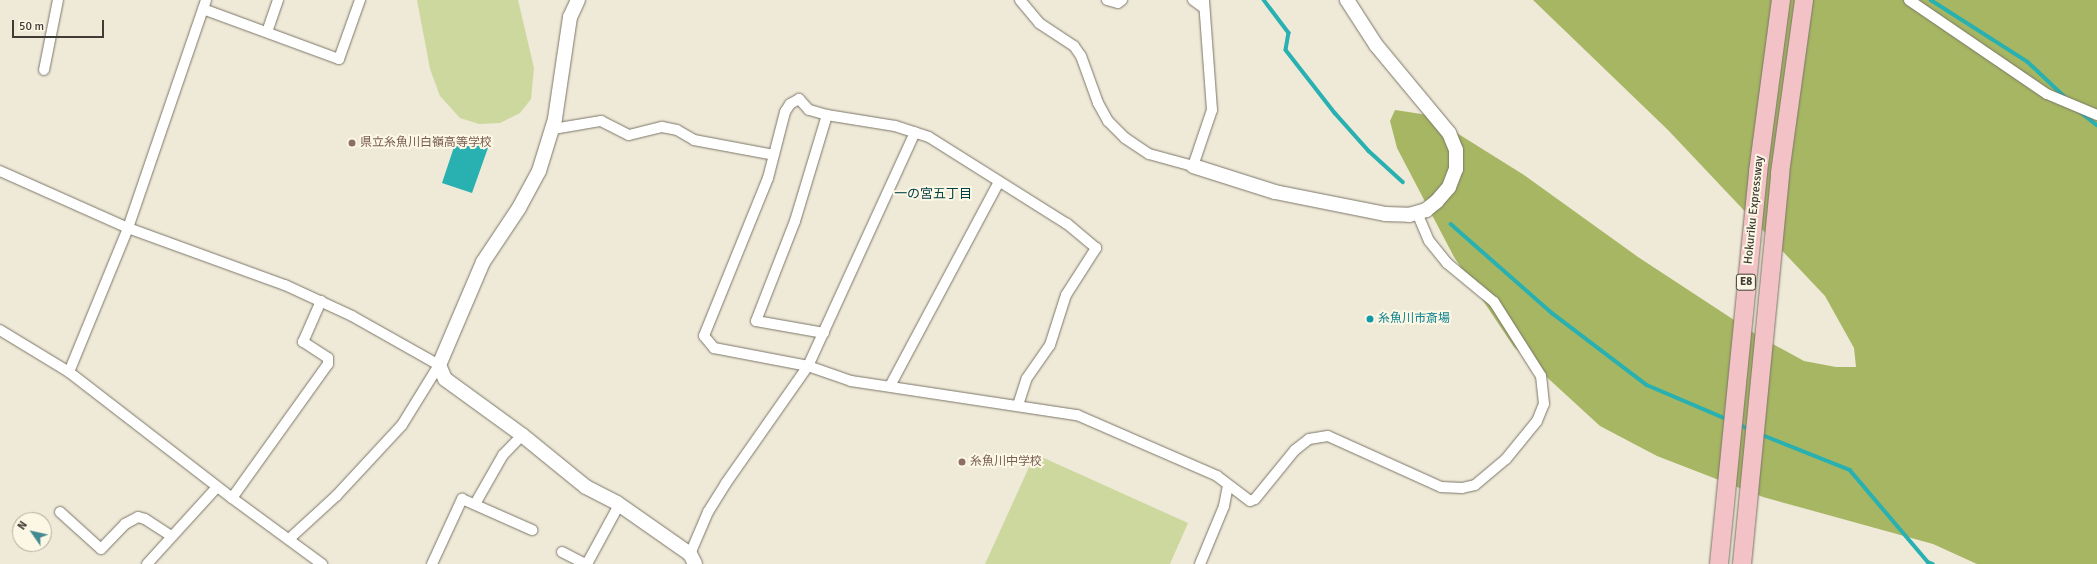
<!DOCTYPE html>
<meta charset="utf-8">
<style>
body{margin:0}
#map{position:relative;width:2097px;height:564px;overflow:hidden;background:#efe9d8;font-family:Signika,"Noto Sans JP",sans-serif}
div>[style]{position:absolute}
.green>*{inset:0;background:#ccd89e}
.forest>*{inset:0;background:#a7b663}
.water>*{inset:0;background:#29b0b1}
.stream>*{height:3.5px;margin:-1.75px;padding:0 1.75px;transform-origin:1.75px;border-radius:1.75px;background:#29b0b1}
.roads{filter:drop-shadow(0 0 1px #7b7667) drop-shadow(0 0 1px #7b7667)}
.street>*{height:10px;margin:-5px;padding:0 5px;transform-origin:5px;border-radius:5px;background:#fff}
.secondary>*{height:14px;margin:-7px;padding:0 7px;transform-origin:7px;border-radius:7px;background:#fff}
.highway>*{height:18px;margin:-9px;padding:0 9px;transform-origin:9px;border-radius:9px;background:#f3c2c6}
.dots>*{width:11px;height:11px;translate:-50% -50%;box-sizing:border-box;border:2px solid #fcf6e5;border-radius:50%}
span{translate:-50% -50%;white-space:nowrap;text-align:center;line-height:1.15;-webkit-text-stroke:4px #fcf6e5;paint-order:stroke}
.shield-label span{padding:1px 3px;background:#fcf6e5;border:1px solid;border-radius:3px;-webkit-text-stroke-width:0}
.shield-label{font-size:11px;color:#3e3c35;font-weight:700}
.education-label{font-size:12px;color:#785e54}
.left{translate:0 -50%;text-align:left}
.street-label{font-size:12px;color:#3e3c35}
.culture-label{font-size:12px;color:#0d838f}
.neighbourhood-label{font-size:13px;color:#004246}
.north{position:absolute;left:12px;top:512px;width:40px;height:40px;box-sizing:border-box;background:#fcf6e5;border:1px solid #b0ac9f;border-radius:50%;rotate:304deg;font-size:11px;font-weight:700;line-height:16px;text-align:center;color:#3e3c35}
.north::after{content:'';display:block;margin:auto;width:14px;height:18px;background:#438a90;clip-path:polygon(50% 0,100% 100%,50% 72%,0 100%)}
.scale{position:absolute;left:12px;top:20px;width:92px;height:18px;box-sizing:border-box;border:2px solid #3e3c35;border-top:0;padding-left:5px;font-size:12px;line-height:14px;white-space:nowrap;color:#3e3c35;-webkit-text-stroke:3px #fcf6e5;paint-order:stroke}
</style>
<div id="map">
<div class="green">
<i style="clip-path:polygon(417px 0,518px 0,534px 68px,531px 99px,520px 113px,500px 123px,479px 124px,460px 118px,440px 96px,430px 69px)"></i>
<i style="clip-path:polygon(1035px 454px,1188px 523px,1170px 564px,985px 564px)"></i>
</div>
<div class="forest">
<i style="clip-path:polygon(1533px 0,2097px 0,2097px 564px,1977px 564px,1933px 544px,1763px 497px,1657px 456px,1600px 426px,1514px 347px,1454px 257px,1397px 148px,1390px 121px,1395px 110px,1428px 115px,1524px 175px,1638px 257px,1760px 337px,1804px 361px,1836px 367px,1856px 367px,1854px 348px,1825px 296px,1668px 130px)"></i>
</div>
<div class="water">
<i style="clip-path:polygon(458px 135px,489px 145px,472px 193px,442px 183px)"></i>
</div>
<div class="stream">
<i style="left:1264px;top:0;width:41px;rotate:52.9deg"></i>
<i style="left:1289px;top:33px;width:17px;rotate:100deg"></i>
<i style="left:1286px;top:50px;width:80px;rotate:52.1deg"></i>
<i style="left:1335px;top:113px;width:51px;rotate:48.2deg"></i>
<i style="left:1369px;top:151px;width:46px;rotate:42.4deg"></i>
<i style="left:1931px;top:0;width:115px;rotate:32.6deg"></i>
<i style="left:2028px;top:62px;width:51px;rotate:43.4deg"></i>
<i style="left:2079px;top:111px;width:23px;rotate:38deg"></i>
<i style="left:1451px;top:224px;width:135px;rotate:41.4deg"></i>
<i style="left:1552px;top:313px;width:119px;rotate:37.2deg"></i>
<i style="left:1647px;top:385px;width:89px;rotate:23.1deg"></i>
<i style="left:1738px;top:424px;width:14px;rotate:25deg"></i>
<i style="left:1760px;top:434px;width:97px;rotate:21.8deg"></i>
<i style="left:1850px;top:470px;width:121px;rotate:49.7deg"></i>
<i style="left:1928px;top:562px;width:5px;rotate:22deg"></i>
</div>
<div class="roads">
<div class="street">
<i style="left:1020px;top:0;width:30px;rotate:50deg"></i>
<i style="left:1039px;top:23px;width:42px;rotate:33.3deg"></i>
<i style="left:1074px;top:46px;width:12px;rotate:55deg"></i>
<i style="left:1081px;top:56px;width:50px;rotate:70.1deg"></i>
<i style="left:1098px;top:103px;width:21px;rotate:61deg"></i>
<i style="left:1108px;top:121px;width:24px;rotate:45deg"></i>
<i style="left:1125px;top:138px;width:29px;rotate:34deg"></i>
<i style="left:1149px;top:154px;width:46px;rotate:15.3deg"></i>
<i style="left:1193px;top:166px;width:59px;rotate:-71.3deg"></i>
<i style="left:1212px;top:110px;width:110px;rotate:-94.2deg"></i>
<i style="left:1107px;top:0;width:11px;rotate:15deg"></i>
<i style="left:1118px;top:3px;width:5px;rotate:-37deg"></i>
<i style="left:1193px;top:0;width:14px;rotate:36deg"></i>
<i style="left:1909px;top:0;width:167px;rotate:34.3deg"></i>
<i style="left:2047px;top:94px;width:54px;rotate:22.8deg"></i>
<i style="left:203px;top:9px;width:145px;rotate:20.2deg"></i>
<i style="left:339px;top:59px;width:63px;rotate:-70.4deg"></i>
<i style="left:267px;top:32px;width:34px;rotate:-71deg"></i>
<i style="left:44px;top:70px;width:71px;rotate:-78.7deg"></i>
<i style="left:553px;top:129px;width:49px;rotate:-9.5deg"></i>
<i style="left:601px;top:121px;width:31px;rotate:27deg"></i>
<i style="left:629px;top:135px;width:34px;rotate:-14deg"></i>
<i style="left:662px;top:127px;width:15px;rotate:11deg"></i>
<i style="left:677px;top:130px;width:20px;rotate:30deg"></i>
<i style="left:694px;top:140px;width:81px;rotate:10.6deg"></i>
<i style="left:0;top:171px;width:140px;rotate:24deg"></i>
<i style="left:128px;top:228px;width:167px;rotate:20deg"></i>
<i style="left:285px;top:285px;width:74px;rotate:24.8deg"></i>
<i style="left:352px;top:316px;width:100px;rotate:29.4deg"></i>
<i style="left:439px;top:365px;width:70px;rotate:121.7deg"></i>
<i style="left:402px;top:425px;width:97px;rotate:132.9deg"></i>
<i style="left:336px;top:496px;width:64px;rotate:137.5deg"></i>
<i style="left:0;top:330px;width:81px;rotate:31.3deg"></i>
<i style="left:69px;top:372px;width:206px;rotate:37.7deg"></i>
<i style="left:232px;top:498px;width:112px;rotate:36.3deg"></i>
<i style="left:824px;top:333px;width:69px;rotate:-170deg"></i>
<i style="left:756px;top:321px;width:107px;rotate:-68.7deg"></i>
<i style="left:795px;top:221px;width:111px;rotate:-73.2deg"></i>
<i style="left:69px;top:372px;width:156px;rotate:-67.7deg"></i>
<i style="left:128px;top:228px;width:241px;rotate:-71.1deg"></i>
<i style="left:890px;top:386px;width:231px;rotate:-61.9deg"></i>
<i style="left:1018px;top:405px;width:28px;rotate:-72deg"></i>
<i style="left:1027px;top:378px;width:40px;rotate:-55.1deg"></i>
<i style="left:1050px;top:345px;width:52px;rotate:-72.3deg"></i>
<i style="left:1066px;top:295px;width:56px;rotate:-57.4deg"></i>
<i style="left:1096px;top:248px;width:38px;rotate:-140deg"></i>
<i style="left:1067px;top:224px;width:163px;rotate:-147.8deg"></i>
<i style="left:929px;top:137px;width:36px;rotate:-162deg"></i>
<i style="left:895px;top:126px;width:69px;rotate:-170.8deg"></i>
<i style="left:827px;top:115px;width:19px;rotate:-164deg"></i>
<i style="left:809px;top:110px;width:15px;rotate:-132deg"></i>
<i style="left:799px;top:99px;width:10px;rotate:151deg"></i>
<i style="left:790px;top:104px;width:9px;rotate:122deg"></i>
<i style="left:785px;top:112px;width:68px;rotate:104.4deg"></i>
<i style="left:768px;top:178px;width:170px;rotate:112.1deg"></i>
<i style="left:704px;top:336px;width:16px;rotate:50deg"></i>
<i style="left:714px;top:348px;width:96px;rotate:10.8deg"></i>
<i style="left:808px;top:366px;width:46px;rotate:19.2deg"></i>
<i style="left:851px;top:381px;width:229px;rotate:8.6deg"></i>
<i style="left:1077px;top:415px;width:153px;rotate:23.5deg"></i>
<i style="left:1217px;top:476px;width:41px;rotate:37.1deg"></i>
<i style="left:1250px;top:501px;width:5px;rotate:-22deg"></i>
<i style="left:1255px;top:499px;width:63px;rotate:-50.8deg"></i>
<i style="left:1295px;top:450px;width:18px;rotate:-38deg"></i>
<i style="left:1309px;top:439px;width:19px;rotate:-9deg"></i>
<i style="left:1328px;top:436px;width:124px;rotate:24.3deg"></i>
<i style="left:1441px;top:487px;width:21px;rotate:3deg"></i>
<i style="left:1462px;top:488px;width:13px;rotate:-13deg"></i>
<i style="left:1475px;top:485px;width:40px;rotate:-40deg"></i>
<i style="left:1506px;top:459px;width:49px;rotate:-50.8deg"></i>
<i style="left:1537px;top:421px;width:18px;rotate:-68deg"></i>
<i style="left:1544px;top:404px;width:28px;rotate:-96deg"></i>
<i style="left:1541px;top:376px;width:88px;rotate:-122.4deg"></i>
<i style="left:1494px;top:302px;width:61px;rotate:-140.3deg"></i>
<i style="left:1447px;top:263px;width:28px;rotate:-129deg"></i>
<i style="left:1429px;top:241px;width:30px;rotate:-113deg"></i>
<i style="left:232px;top:498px;width:165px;rotate:-54.4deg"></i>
<i style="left:328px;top:364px;width:6px;rotate:-90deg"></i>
<i style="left:328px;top:358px;width:30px;rotate:-147deg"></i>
<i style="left:303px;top:342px;width:45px;rotate:-66.3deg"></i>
<i style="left:475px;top:504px;width:56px;rotate:-60.3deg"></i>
<i style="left:503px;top:455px;width:28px;rotate:-46deg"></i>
<i style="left:60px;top:512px;width:55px;rotate:42.1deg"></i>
<i style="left:101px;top:549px;width:35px;rotate:-46deg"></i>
<i style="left:125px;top:524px;width:15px;rotate:-28deg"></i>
<i style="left:138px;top:517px;width:7px;rotate:16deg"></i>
<i style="left:145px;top:519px;width:31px;rotate:33deg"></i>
<i style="left:562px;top:552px;width:25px;rotate:27deg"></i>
<i style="left:584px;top:563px;width:4px;rotate:-14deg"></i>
<i style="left:588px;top:562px;width:65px;rotate:-61.5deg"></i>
<i style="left:690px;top:554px;width:46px;rotate:-66.8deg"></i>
<i style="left:708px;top:512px;width:34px;rotate:-58deg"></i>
<i style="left:726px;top:483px;width:143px;rotate:-55deg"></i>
<i style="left:808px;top:366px;width:257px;rotate:-65.4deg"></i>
<i style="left:147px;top:564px;width:104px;rotate:-47.7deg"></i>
<i style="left:432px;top:564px;width:72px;rotate:-65.2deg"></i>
<i style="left:462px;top:499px;width:77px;rotate:23.9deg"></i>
<i style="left:1200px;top:564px;width:63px;rotate:-67.5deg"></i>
<i style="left:1224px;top:506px;width:21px;rotate:-79deg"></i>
</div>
<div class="secondary">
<i style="left:578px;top:0;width:19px;rotate:115deg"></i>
<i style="left:570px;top:17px;width:103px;rotate:98.4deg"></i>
<i style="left:555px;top:119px;width:54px;rotate:107.1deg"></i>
<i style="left:539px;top:171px;width:42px;rotate:118.4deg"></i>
<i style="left:519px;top:208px;width:65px;rotate:123.7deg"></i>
<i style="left:483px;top:262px;width:112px;rotate:113.1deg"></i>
<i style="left:439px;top:365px;width:15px;rotate:67deg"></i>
<i style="left:445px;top:379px;width:95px;rotate:36deg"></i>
<i style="left:522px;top:435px;width:82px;rotate:39.1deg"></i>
<i style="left:586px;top:487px;width:35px;rotate:27deg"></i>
<i style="left:617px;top:503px;width:89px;rotate:34.9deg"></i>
<i style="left:690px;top:554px;width:11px;rotate:63deg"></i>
<i style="left:1193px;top:166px;width:86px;rotate:17.6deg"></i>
<i style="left:1275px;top:192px;width:112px;rotate:11.3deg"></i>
<i style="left:1385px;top:214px;width:24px;rotate:2deg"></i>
<i style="left:1409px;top:215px;width:18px;rotate:-16deg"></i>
<i style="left:1426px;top:210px;width:14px;rotate:-39deg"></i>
<i style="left:1437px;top:201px;width:18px;rotate:-49deg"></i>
<i style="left:1449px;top:187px;width:19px;rotate:-69deg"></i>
<i style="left:1456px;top:169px;width:19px;rotate:-90deg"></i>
<i style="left:1456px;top:150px;width:18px;rotate:-112deg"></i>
<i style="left:1449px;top:133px;width:114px;rotate:-129.7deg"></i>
<i style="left:1376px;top:45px;width:54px;rotate:-122.8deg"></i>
</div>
<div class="highway">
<i style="left:1719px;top:564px;width:394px;rotate:-84.3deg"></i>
<i style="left:1758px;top:172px;width:174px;rotate:-82.4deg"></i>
<i style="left:1742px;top:564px;width:393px;rotate:-84.4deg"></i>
<i style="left:1780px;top:173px;width:175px;rotate:-82.1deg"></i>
</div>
</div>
<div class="dots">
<i style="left:352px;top:143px;background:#8d6e63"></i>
<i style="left:1370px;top:319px;background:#0f9aa8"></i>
<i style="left:962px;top:462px;background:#8d6e63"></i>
</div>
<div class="shield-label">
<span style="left:1746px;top:282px">E8</span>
</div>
<div class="education-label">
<span class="left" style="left:360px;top:143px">県立糸魚川白嶺高等学校</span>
<span class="left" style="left:970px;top:462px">糸魚川中学校</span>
</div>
<div class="street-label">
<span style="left:1754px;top:210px;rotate:-84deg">Hokuriku Expressway</span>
</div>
<div class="culture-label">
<span class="left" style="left:1378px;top:319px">糸魚川市斎場</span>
</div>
<div class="neighbourhood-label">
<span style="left:933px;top:194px">一の宮五丁目</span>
</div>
<div class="north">N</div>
<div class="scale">50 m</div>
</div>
